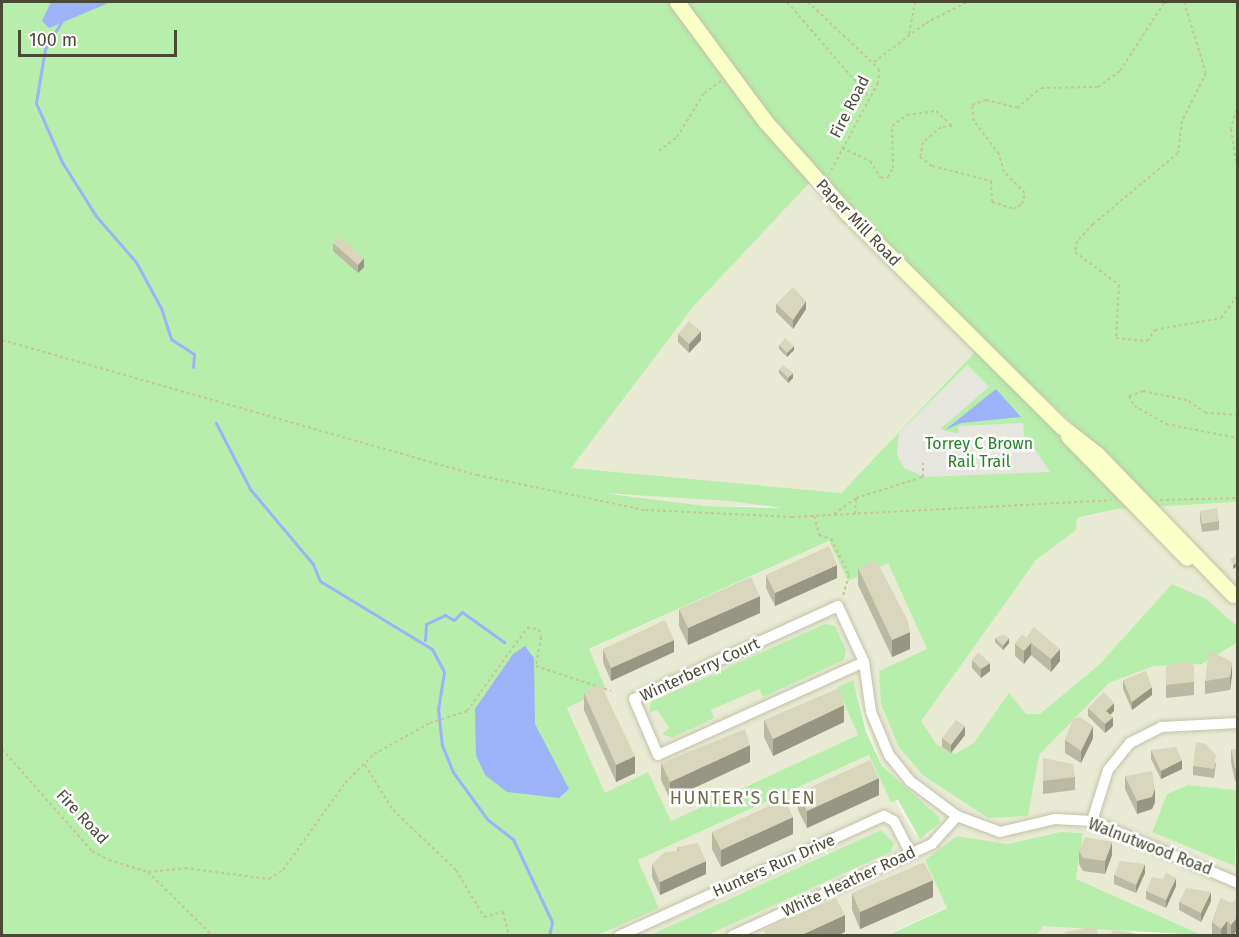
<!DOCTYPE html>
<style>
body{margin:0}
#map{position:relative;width:1239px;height:937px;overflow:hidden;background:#f5f5e7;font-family:"Fira Sans",sans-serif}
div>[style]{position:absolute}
.residential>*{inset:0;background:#e9ead4}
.green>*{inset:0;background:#b8eeab}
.parking>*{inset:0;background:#e6e6df}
.water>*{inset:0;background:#9cb2f9}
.stream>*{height:3px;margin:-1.5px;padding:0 1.5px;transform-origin:1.5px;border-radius:1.5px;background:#9cb2f9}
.path>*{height:2px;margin-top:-1px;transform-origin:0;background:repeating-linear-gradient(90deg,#c5c698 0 3px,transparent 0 6px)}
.roads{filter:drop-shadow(0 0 2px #c2c2a8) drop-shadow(0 0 2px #c2c2a8)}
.minor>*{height:10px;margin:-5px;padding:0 5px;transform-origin:5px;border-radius:5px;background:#fff}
.secondary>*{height:15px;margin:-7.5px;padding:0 7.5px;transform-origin:7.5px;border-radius:7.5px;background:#f9ffc7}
.wall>*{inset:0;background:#bab9a1}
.shaded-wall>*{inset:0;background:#979683}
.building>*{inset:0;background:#d8d7bb}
span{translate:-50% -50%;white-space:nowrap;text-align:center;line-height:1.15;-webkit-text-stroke:5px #fff;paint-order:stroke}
.street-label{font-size:16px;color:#494935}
.park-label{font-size:16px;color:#238321}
.neighbourhood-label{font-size:18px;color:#6d6c4b;letter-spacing:1.5px}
.frame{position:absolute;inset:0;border:3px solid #494935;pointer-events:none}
.scale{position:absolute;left:18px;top:30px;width:159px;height:27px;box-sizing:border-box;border:3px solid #494935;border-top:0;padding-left:8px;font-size:18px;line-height:21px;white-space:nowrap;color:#494935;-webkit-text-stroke:4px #fff;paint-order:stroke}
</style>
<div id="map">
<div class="residential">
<i style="clip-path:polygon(807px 186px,976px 351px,828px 506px,706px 506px,557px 486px,693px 307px)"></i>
<i style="clip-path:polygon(1237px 502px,1237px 629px,1171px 588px,1070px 707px,959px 762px,910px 726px,1062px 522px,1117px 509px)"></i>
<i style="clip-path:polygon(evenodd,830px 541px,888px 563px,927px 649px,879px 672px,884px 712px,899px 748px,924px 776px,988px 818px,1028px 815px,1039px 752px,1109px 683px,1154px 666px,1202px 664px,1238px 643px,1237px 790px,1188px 785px,1167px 794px,1152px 831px,1237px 863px,1237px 935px,1202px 935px,1076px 879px,1083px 833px,1076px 832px,1008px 844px,957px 836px,936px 855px,947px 907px,886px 935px,708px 935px,891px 852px,881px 830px,650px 935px,598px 935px,659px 908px,638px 860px,870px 755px,914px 834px,926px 836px,940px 823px,882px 766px,857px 693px,837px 687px,858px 735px,671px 821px,645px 776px,605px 794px,567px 707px,606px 689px,588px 650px,830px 541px,846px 650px,844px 660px,763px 696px,759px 689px,711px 710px,714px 718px,669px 729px,657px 710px,648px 711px,846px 650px)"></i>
<i style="clip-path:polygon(1042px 926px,1116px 926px,1139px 935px,1037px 936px)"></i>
</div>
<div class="green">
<i style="clip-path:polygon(evenodd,2px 2px,1237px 2px,1237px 502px,1117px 509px,1077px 518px,1076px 530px,1036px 560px,921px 721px,937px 745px,955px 754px,974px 743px,1009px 693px,1026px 714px,1040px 714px,1099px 665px,1172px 584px,1206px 599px,1237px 626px,1237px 643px,1202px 664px,1154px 666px,1109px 683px,1039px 755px,1028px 816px,988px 818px,924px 776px,899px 748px,881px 704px,879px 671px,927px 649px,888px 563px,848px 581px,829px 541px,589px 649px,606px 689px,567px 708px,605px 793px,648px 772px,671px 821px,858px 735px,837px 687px,853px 680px,866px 732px,882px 766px,939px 817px,940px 823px,920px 839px,898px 800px,891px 802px,869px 755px,638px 860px,659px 908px,598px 935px,2px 935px,2px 2px,818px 174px,967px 326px,1093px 443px,976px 351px,841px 493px,571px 468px,693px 307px,818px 174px,2px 2px,603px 493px,730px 501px,782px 508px,706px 506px,603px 493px)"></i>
<i style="clip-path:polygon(825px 624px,835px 626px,846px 650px,844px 660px,763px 697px,759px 689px,711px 710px,714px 718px,672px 738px,662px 734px,669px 728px,657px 710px,649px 713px,651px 702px)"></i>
<i style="clip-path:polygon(1188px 785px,1237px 790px,1235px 866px,1152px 832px,1167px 794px)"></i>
<i style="clip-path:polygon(881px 830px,894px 843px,891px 852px,708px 935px,650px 935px)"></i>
<i style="clip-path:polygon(1061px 832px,1083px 833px,1076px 879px,1202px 935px,1043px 926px,1037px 935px,886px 936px,947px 908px,925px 860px,957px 836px,1008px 844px)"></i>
</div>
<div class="parking">
<i style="clip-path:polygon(967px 365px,989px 387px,940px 429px,958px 434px,959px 426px,1023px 423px,1025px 445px,1032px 445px,1050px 472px,925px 477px,904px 468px,897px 455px,899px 433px)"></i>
</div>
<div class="water">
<i style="clip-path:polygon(51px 2px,111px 2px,49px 28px,42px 21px)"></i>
<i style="clip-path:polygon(996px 389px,1021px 417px,961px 423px,945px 430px)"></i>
<i style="clip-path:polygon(525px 646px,534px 658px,535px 724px,569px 789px,559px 798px,507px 792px,485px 775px,476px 755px,475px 709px,513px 654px)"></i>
</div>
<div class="stream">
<i style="left:63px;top:19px;width:35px;rotate:121deg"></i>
<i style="left:45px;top:49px;width:55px;rotate:99.5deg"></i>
<i style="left:36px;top:103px;width:64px;rotate:66.2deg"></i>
<i style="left:62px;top:162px;width:64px;rotate:57.8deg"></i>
<i style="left:96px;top:216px;width:61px;rotate:49deg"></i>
<i style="left:136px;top:262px;width:52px;rotate:61.5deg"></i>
<i style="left:161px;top:308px;width:33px;rotate:72deg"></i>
<i style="left:171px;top:339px;width:27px;rotate:33deg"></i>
<i style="left:194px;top:354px;width:13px;rotate:94deg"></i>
<i style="left:216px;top:423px;width:74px;rotate:62.7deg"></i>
<i style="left:250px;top:489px;width:98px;rotate:50deg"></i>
<i style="left:313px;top:564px;width:18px;rotate:68deg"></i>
<i style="left:320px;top:581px;width:131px;rotate:31.3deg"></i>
<i style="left:432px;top:649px;width:26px;rotate:62deg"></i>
<i style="left:444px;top:672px;width:36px;rotate:99deg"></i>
<i style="left:438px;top:708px;width:37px;rotate:84deg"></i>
<i style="left:442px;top:745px;width:29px;rotate:68deg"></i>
<i style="left:453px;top:772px;width:58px;rotate:54.1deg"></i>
<i style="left:487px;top:819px;width:33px;rotate:38deg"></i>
<i style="left:513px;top:839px;width:92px;rotate:64.8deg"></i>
<i style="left:552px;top:922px;width:14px;rotate:102deg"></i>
<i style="left:425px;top:640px;width:16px;rotate:-86deg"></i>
<i style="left:426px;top:624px;width:21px;rotate:-25deg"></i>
<i style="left:445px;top:615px;width:10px;rotate:29deg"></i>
<i style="left:454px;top:620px;width:11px;rotate:-45deg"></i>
<i style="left:462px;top:612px;width:52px;rotate:35.5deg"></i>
</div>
<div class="path">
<i style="left:787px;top:2px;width:124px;rotate:49.2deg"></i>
<i style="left:808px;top:2px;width:98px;rotate:43.3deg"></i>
<i style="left:879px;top:69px;width:14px;rotate:94deg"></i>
<i style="left:878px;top:83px;width:103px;rotate:118.3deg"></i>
<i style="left:1184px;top:2px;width:74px;rotate:72.8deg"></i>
<i style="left:1206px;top:73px;width:54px;rotate:116.6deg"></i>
<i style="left:1182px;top:121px;width:32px;rotate:97deg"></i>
<i style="left:1178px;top:153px;width:111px;rotate:140.1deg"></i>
<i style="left:1093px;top:224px;width:23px;rotate:133deg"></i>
<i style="left:1077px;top:241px;width:11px;rotate:100deg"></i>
<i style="left:1075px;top:252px;width:55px;rotate:36.9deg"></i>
<i style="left:1119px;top:285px;width:53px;rotate:93.2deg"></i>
<i style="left:1116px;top:338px;width:31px;rotate:6deg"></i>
<i style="left:1147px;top:341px;width:14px;rotate:-54deg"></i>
<i style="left:1155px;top:330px;width:67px;rotate:-10.3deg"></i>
<i style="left:1221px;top:318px;width:29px;rotate:-54deg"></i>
<i style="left:909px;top:34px;width:33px;rotate:-79deg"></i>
<i style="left:874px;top:62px;width:65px;rotate:-36.9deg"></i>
<i style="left:926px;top:23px;width:46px;rotate:-27.1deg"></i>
<i style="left:1238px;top:104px;width:26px;rotate:106deg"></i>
<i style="left:1231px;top:129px;width:45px;rotate:81deg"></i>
<i style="left:842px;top:148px;width:31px;rotate:25deg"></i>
<i style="left:870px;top:161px;width:20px;rotate:57deg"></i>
<i style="left:881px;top:178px;width:7px;rotate:-8deg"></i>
<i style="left:888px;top:177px;width:10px;rotate:-61deg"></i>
<i style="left:893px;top:168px;width:42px;rotate:-91.4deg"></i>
<i style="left:892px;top:126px;width:19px;rotate:-36deg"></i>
<i style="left:907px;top:115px;width:29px;rotate:-8deg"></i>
<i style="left:936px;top:111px;width:22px;rotate:43deg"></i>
<i style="left:952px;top:126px;width:11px;rotate:175deg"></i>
<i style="left:941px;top:127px;width:23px;rotate:140deg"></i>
<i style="left:923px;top:142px;width:15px;rotate:101deg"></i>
<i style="left:920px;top:157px;width:15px;rotate:37deg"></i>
<i style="left:932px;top:166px;width:61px;rotate:14.3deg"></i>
<i style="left:991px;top:181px;width:21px;rotate:87deg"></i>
<i style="left:992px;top:202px;width:22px;rotate:18deg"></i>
<i style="left:1013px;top:209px;width:10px;rotate:-29deg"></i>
<i style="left:1022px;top:204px;width:11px;rotate:-75deg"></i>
<i style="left:1025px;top:193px;width:30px;rotate:-135deg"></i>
<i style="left:1004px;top:172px;width:19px;rotate:-106deg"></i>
<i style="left:999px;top:154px;width:41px;rotate:-127.1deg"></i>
<i style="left:974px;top:121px;width:16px;rotate:-97deg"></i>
<i style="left:972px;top:105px;width:15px;rotate:-20deg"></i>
<i style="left:986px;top:100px;width:32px;rotate:14deg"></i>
<i style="left:1017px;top:108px;width:31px;rotate:-40deg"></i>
<i style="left:1041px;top:88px;width:57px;rotate:-1deg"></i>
<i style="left:1098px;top:87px;width:27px;rotate:-36deg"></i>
<i style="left:1120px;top:71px;width:81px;rotate:-57.1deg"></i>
<i style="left:1164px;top:3px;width:9px;rotate:-6deg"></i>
<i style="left:659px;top:151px;width:23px;rotate:-38deg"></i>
<i style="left:677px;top:137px;width:52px;rotate:-58.5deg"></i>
<i style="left:704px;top:93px;width:21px;rotate:-35deg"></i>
<i style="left:2px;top:340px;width:494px;rotate:15.9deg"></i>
<i style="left:477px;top:475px;width:172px;rotate:11.8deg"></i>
<i style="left:645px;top:510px;width:147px;rotate:2.7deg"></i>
<i style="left:792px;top:517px;width:320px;rotate:-3deg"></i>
<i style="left:1238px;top:415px;width:32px;rotate:-176deg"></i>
<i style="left:1206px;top:413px;width:23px;rotate:-146deg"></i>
<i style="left:1187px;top:400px;width:45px;rotate:-168.4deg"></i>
<i style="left:1143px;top:391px;width:15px;rotate:160deg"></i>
<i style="left:1129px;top:396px;width:11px;rotate:63deg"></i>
<i style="left:1134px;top:406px;width:37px;rotate:29deg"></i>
<i style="left:1166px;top:424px;width:73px;rotate:11deg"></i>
<i style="left:1160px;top:500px;width:78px;rotate:-1.5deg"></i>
<i style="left:834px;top:514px;width:27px;rotate:-36deg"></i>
<i style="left:855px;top:514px;width:16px;rotate:-86deg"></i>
<i style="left:856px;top:498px;width:70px;rotate:-17.4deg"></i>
<i style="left:923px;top:477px;width:14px;rotate:-90deg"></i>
<i style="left:814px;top:516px;width:20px;rotate:75deg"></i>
<i style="left:819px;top:535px;width:13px;rotate:18deg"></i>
<i style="left:831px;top:539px;width:40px;rotate:63.4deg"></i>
<i style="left:849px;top:575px;width:22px;rotate:106deg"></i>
<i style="left:2px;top:749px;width:136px;rotate:48.6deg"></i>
<i style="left:92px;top:851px;width:19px;rotate:28deg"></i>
<i style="left:109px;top:860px;width:41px;rotate:17.1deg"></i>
<i style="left:148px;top:872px;width:37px;rotate:-6deg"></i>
<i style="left:185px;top:868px;width:85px;rotate:7.5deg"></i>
<i style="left:269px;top:879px;width:17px;rotate:-33deg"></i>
<i style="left:283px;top:870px;width:107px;rotate:-54.5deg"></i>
<i style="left:345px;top:783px;width:41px;rotate:-45deg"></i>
<i style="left:374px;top:754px;width:64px;rotate:-29deg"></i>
<i style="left:430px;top:723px;width:39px;rotate:-18deg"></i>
<i style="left:467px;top:711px;width:102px;rotate:-54.1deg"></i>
<i style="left:527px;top:628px;width:12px;rotate:5deg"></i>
<i style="left:539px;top:629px;width:8px;rotate:76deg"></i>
<i style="left:541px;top:637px;width:29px;rotate:100deg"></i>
<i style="left:536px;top:666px;width:79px;rotate:18.4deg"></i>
<i style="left:365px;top:765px;width:53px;rotate:58.1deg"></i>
<i style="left:393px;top:810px;width:87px;rotate:43.6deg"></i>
<i style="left:456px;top:870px;width:55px;rotate:59.2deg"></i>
<i style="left:484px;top:917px;width:20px;rotate:-15deg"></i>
<i style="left:503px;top:912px;width:25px;rotate:76deg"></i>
<i style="left:148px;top:872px;width:91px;rotate:44.6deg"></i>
</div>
<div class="roads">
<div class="minor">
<i style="left:864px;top:662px;width:226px;rotate:155.7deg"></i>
<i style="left:658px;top:755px;width:61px;rotate:-113.2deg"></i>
<i style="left:634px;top:699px;width:224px;rotate:-24.5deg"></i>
<i style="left:838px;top:606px;width:62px;rotate:65.1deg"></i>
<i style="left:864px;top:662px;width:50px;rotate:82deg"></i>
<i style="left:871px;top:712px;width:47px;rotate:67.3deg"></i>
<i style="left:889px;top:755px;width:33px;rotate:51deg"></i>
<i style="left:910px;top:781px;width:59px;rotate:36.7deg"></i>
<i style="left:957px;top:816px;width:46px;rotate:20.4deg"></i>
<i style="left:1000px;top:832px;width:57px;rotate:-13.3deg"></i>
<i style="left:1055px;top:819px;width:37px;rotate:3deg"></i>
<i style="left:1092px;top:821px;width:159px;rotate:23deg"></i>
<i style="left:1092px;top:821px;width:53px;rotate:-72.6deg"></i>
<i style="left:1108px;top:770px;width:35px;rotate:-51deg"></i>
<i style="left:1130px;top:743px;width:35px;rotate:-27deg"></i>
<i style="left:1161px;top:727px;width:77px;rotate:-3deg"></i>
<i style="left:619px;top:936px;width:291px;rotate:-24.4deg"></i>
<i style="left:884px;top:816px;width:11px;rotate:27deg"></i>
<i style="left:894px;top:821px;width:37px;rotate:63deg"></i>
<i style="left:732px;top:936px;width:220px;rotate:-24.7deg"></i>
<i style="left:932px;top:844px;width:38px;rotate:-48deg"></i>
</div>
<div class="secondary">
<i style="left:677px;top:2px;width:148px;rotate:53.5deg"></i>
<i style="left:765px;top:121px;width:122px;rotate:48.3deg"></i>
<i style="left:846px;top:212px;width:303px;rotate:44.9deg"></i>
<i style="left:1061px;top:426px;width:46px;rotate:37.9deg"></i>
<i style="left:1097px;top:454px;width:196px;rotate:46deg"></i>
<i style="left:1068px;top:436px;width:170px;rotate:45.7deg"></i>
</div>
</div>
<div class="wall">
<i style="clip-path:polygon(333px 243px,364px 267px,358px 273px,333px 251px)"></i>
<i style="clip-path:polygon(776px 304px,806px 309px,793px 329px,776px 312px)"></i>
<i style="clip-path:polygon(678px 334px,701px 340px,689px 353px,678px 342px)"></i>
<i style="clip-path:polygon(779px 345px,794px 350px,787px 357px,779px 349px)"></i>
<i style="clip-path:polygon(779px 369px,793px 378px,788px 383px,779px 373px)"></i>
<i style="clip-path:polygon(1200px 511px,1219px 521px,1219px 530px,1202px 532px,1200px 519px)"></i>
<i style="clip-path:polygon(858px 568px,910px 649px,892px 657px,858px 585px)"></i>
<i style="clip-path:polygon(766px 575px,837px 578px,775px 606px,766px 588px)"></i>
<i style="clip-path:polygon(679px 609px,760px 613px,688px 645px,679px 626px)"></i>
<i style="clip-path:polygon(1022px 635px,1060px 661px,1051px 672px,1031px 655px,1024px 664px,1015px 656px,1015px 644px)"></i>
<i style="clip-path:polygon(995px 638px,1009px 643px,1003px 650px,995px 642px)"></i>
<i style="clip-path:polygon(603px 649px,674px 652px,611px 681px,603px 662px)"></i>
<i style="clip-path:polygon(972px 660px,990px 671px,981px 678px,972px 668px)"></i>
<i style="clip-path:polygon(1166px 666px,1194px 666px,1194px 695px,1166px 698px)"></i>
<i style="clip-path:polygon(1232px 675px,1230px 690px,1205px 694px,1205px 681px)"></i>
<i style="clip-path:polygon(1123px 680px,1152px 695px,1132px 710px,1123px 689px)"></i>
<i style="clip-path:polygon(584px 693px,635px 773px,616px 782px,584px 710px)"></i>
<i style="clip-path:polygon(1088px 708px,1114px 711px,1110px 715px,1113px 726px,1105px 733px,1088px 716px)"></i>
<i style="clip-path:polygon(764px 720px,844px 722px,773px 756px,764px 737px)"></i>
<i style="clip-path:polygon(965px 735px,951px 753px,942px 747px,942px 738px)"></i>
<i style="clip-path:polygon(1093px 738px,1081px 763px,1065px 753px,1065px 740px)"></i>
<i style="clip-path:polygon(1231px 749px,1238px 749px,1238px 781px,1235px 781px,1231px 762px)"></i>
<i style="clip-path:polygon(1151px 750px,1182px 769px,1161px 779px,1151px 759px)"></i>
<i style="clip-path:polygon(1043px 758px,1075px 777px,1075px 790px,1043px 794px)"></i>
<i style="clip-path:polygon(750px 762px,670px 799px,661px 780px,661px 763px)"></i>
<i style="clip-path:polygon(1216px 763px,1214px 778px,1193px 775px,1193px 766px)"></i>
<i style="clip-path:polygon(1125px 776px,1155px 802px,1152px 809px,1137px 814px,1125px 789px)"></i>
<i style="clip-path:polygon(798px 793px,879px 795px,807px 828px,798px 810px)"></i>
<i style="clip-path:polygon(712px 832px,793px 834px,721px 867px,712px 849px)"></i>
<i style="clip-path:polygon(677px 847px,706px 874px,660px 895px,652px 877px,652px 864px,677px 852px)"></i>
<i style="clip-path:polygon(1079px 851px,1112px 855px,1105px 874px,1083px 871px,1079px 864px)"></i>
<i style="clip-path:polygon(1145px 873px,1136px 893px,1114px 884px,1114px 875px)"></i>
<i style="clip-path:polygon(1176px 886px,1166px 908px,1146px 899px,1146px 891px)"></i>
<i style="clip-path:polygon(852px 893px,933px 897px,860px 929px,852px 910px)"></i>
<i style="clip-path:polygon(1221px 898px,1238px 929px,1233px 936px,1229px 936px,1227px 934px,1225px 936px,1212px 935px,1212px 922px)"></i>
<i style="clip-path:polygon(1211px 901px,1201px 922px,1179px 910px,1179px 902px)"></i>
</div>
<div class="shaded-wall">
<i style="clip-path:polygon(364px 258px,364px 267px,358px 273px,358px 265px)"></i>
<i style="clip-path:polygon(806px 301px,806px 309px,793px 329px,793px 320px)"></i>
<i style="clip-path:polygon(701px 331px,701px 340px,689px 353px,689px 344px)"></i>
<i style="clip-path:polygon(794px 346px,794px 350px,787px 357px,787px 353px)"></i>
<i style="clip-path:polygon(793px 373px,793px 378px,788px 383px,788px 378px)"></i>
<i style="clip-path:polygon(1238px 562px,1238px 566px,1233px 569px,1233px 565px)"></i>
<i style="clip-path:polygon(837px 565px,837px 578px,775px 606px,775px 593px)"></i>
<i style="clip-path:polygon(760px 596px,760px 613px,688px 645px,688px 628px)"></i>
<i style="clip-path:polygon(910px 632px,910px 649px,892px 657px,892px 640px)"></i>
<i style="clip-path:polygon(1009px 638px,1009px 643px,1003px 650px,1003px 646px)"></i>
<i style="clip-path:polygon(674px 640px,674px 652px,611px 681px,611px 668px)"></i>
<i style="clip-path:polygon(1031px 643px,1031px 655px,1024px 664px,1024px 651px)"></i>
<i style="clip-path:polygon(1060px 649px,1060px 661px,1051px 672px,1051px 659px)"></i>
<i style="clip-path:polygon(1232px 662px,1232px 675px,1230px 690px,1230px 677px)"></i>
<i style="clip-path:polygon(990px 663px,990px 671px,981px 678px,981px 669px)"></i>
<i style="clip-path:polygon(1152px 687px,1152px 695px,1132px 710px,1132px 702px)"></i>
<i style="clip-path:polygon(1114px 703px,1114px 711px,1106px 719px,1106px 711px)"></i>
<i style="clip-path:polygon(844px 705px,844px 722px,773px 756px,773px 739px)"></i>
<i style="clip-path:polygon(1113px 717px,1113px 726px,1105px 733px,1105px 724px)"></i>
<i style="clip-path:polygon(965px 726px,965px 735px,951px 753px,951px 745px)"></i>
<i style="clip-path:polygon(1093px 726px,1093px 738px,1081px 763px,1081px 751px)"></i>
<i style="clip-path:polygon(750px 745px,750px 762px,670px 799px,670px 782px)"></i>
<i style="clip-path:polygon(635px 756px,635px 773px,616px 782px,616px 765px)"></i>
<i style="clip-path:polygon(1182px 760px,1182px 769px,1161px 779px,1161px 771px)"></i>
<i style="clip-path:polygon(879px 778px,879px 795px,807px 828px,807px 811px)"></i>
<i style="clip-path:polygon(1155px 789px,1155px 802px,1152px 809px,1137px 814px,1137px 801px)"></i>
<i style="clip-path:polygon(793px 817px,793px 834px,721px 867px,721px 850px)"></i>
<i style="clip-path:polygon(1112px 842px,1112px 855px,1105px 874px,1105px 861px)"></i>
<i style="clip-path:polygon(706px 861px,706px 874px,660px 895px,660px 882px)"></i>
<i style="clip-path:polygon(1145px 864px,1145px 873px,1136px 893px,1136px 885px)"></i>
<i style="clip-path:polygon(1176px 878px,1176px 886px,1166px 908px,1166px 900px)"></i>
<i style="clip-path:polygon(933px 880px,933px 897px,860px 929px,860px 912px)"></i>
<i style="clip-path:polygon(1211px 892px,1211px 901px,1201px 922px,1201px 913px)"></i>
<i style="clip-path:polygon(845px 915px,845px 932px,837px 936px,799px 936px)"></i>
<i style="clip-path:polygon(1238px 916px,1238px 929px,1233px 936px,1231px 936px,1231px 925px)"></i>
<i style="clip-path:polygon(1227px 921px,1227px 934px,1225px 936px,1221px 936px,1221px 929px)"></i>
</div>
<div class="building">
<i style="clip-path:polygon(339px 236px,364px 258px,358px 265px,333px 243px)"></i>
<i style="clip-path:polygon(793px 287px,806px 301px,793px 320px,776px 304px)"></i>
<i style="clip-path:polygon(689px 321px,701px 331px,689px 344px,678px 334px)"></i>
<i style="clip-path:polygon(785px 338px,794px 346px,787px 353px,779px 345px)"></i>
<i style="clip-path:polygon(783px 365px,793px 373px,788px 378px,779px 369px)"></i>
<i style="clip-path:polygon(1217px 508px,1219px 521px,1202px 524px,1200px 511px)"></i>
<i style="clip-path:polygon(829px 546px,837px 565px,775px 593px,766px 575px)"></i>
<i style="clip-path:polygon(1237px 555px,1238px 562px,1233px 565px,1230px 559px)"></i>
<i style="clip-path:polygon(876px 560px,908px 621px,910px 632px,892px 640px,858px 568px)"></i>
<i style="clip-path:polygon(751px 577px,760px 596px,688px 628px,679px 609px)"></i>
<i style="clip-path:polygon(665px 620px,674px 640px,611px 668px,603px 649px)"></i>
<i style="clip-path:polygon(1034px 627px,1060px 649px,1051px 659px,1031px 643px,1024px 651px,1015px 644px,1022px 635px,1026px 638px)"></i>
<i style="clip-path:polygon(1003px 634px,1009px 638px,1003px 646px,995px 638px)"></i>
<i style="clip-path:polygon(1209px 650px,1232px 662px,1230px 677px,1205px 681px)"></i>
<i style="clip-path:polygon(978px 652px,990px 663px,981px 669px,972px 660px)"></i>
<i style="clip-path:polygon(1188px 661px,1194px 666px,1194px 682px,1166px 685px,1166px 666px)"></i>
<i style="clip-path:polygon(1146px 671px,1152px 687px,1132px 702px,1123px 680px)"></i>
<i style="clip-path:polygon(600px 683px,635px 756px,616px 765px,584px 693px)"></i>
<i style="clip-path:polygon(839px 688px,844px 705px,773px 739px,764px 720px)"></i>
<i style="clip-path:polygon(1104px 692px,1114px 703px,1106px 711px,1113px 717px,1105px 724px,1088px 708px)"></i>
<i style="clip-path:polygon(1080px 717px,1093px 726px,1081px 751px,1065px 740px,1073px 719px)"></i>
<i style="clip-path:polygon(956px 720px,965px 726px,951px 745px,942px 738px)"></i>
<i style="clip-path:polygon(745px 729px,750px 745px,670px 782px,661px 763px)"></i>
<i style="clip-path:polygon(1196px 742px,1206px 744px,1216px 755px,1214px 769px,1193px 766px)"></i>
<i style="clip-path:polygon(1176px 747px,1182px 760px,1161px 771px,1151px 750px)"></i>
<i style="clip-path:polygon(1231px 749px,1238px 749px,1238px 768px,1235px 768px)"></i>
<i style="clip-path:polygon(1043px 758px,1073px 764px,1075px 777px,1043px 781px)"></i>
<i style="clip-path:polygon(870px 760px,879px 778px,807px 811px,798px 793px)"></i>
<i style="clip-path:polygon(1152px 771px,1155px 789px,1152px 797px,1137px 801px,1125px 776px)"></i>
<i style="clip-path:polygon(784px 799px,793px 817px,721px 850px,712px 832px)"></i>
<i style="clip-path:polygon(1085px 837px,1112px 842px,1105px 861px,1083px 858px,1079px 851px)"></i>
<i style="clip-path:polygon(698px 843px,706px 861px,660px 882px,652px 864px,665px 852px,679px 851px,677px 847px)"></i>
<i style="clip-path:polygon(1120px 861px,1145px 864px,1136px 885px,1114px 875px)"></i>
<i style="clip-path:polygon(924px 862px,933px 880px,860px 912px,852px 893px)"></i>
<i style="clip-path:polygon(1166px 873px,1176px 878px,1166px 900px,1146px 891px,1152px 877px,1163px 879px)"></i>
<i style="clip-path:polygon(1186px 888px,1211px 892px,1201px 913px,1179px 902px)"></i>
<i style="clip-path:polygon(836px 898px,845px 915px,799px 936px,766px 936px,763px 929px)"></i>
<i style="clip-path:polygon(1221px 898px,1232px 903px,1236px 899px,1238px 900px,1238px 916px,1231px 925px,1227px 921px,1221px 929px,1212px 922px)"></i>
<i style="clip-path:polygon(1096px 926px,1098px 936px,1065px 936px,1065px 932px)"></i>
<i style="clip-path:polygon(1113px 930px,1135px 933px,1134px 936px,1110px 936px)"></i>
</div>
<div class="street-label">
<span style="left:850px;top:107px;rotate:-63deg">Fire Road</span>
<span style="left:858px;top:223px;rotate:46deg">Paper Mill Road</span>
<span style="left:700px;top:670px;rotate:-25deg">Winterberry Court</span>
<span style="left:82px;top:817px;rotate:47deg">Fire Road</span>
<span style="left:1150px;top:847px;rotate:21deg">Walnutwood Road</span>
<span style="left:774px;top:866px;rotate:-24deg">Hunters Run Drive</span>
<span style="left:849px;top:882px;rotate:-25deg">White Heather Road</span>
</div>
<div class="park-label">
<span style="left:979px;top:453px">Torrey C Brown<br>Rail Trail</span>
</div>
<div class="neighbourhood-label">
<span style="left:743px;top:798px">HUNTER'S GLEN</span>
</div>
<div class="frame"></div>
<div class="scale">100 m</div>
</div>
